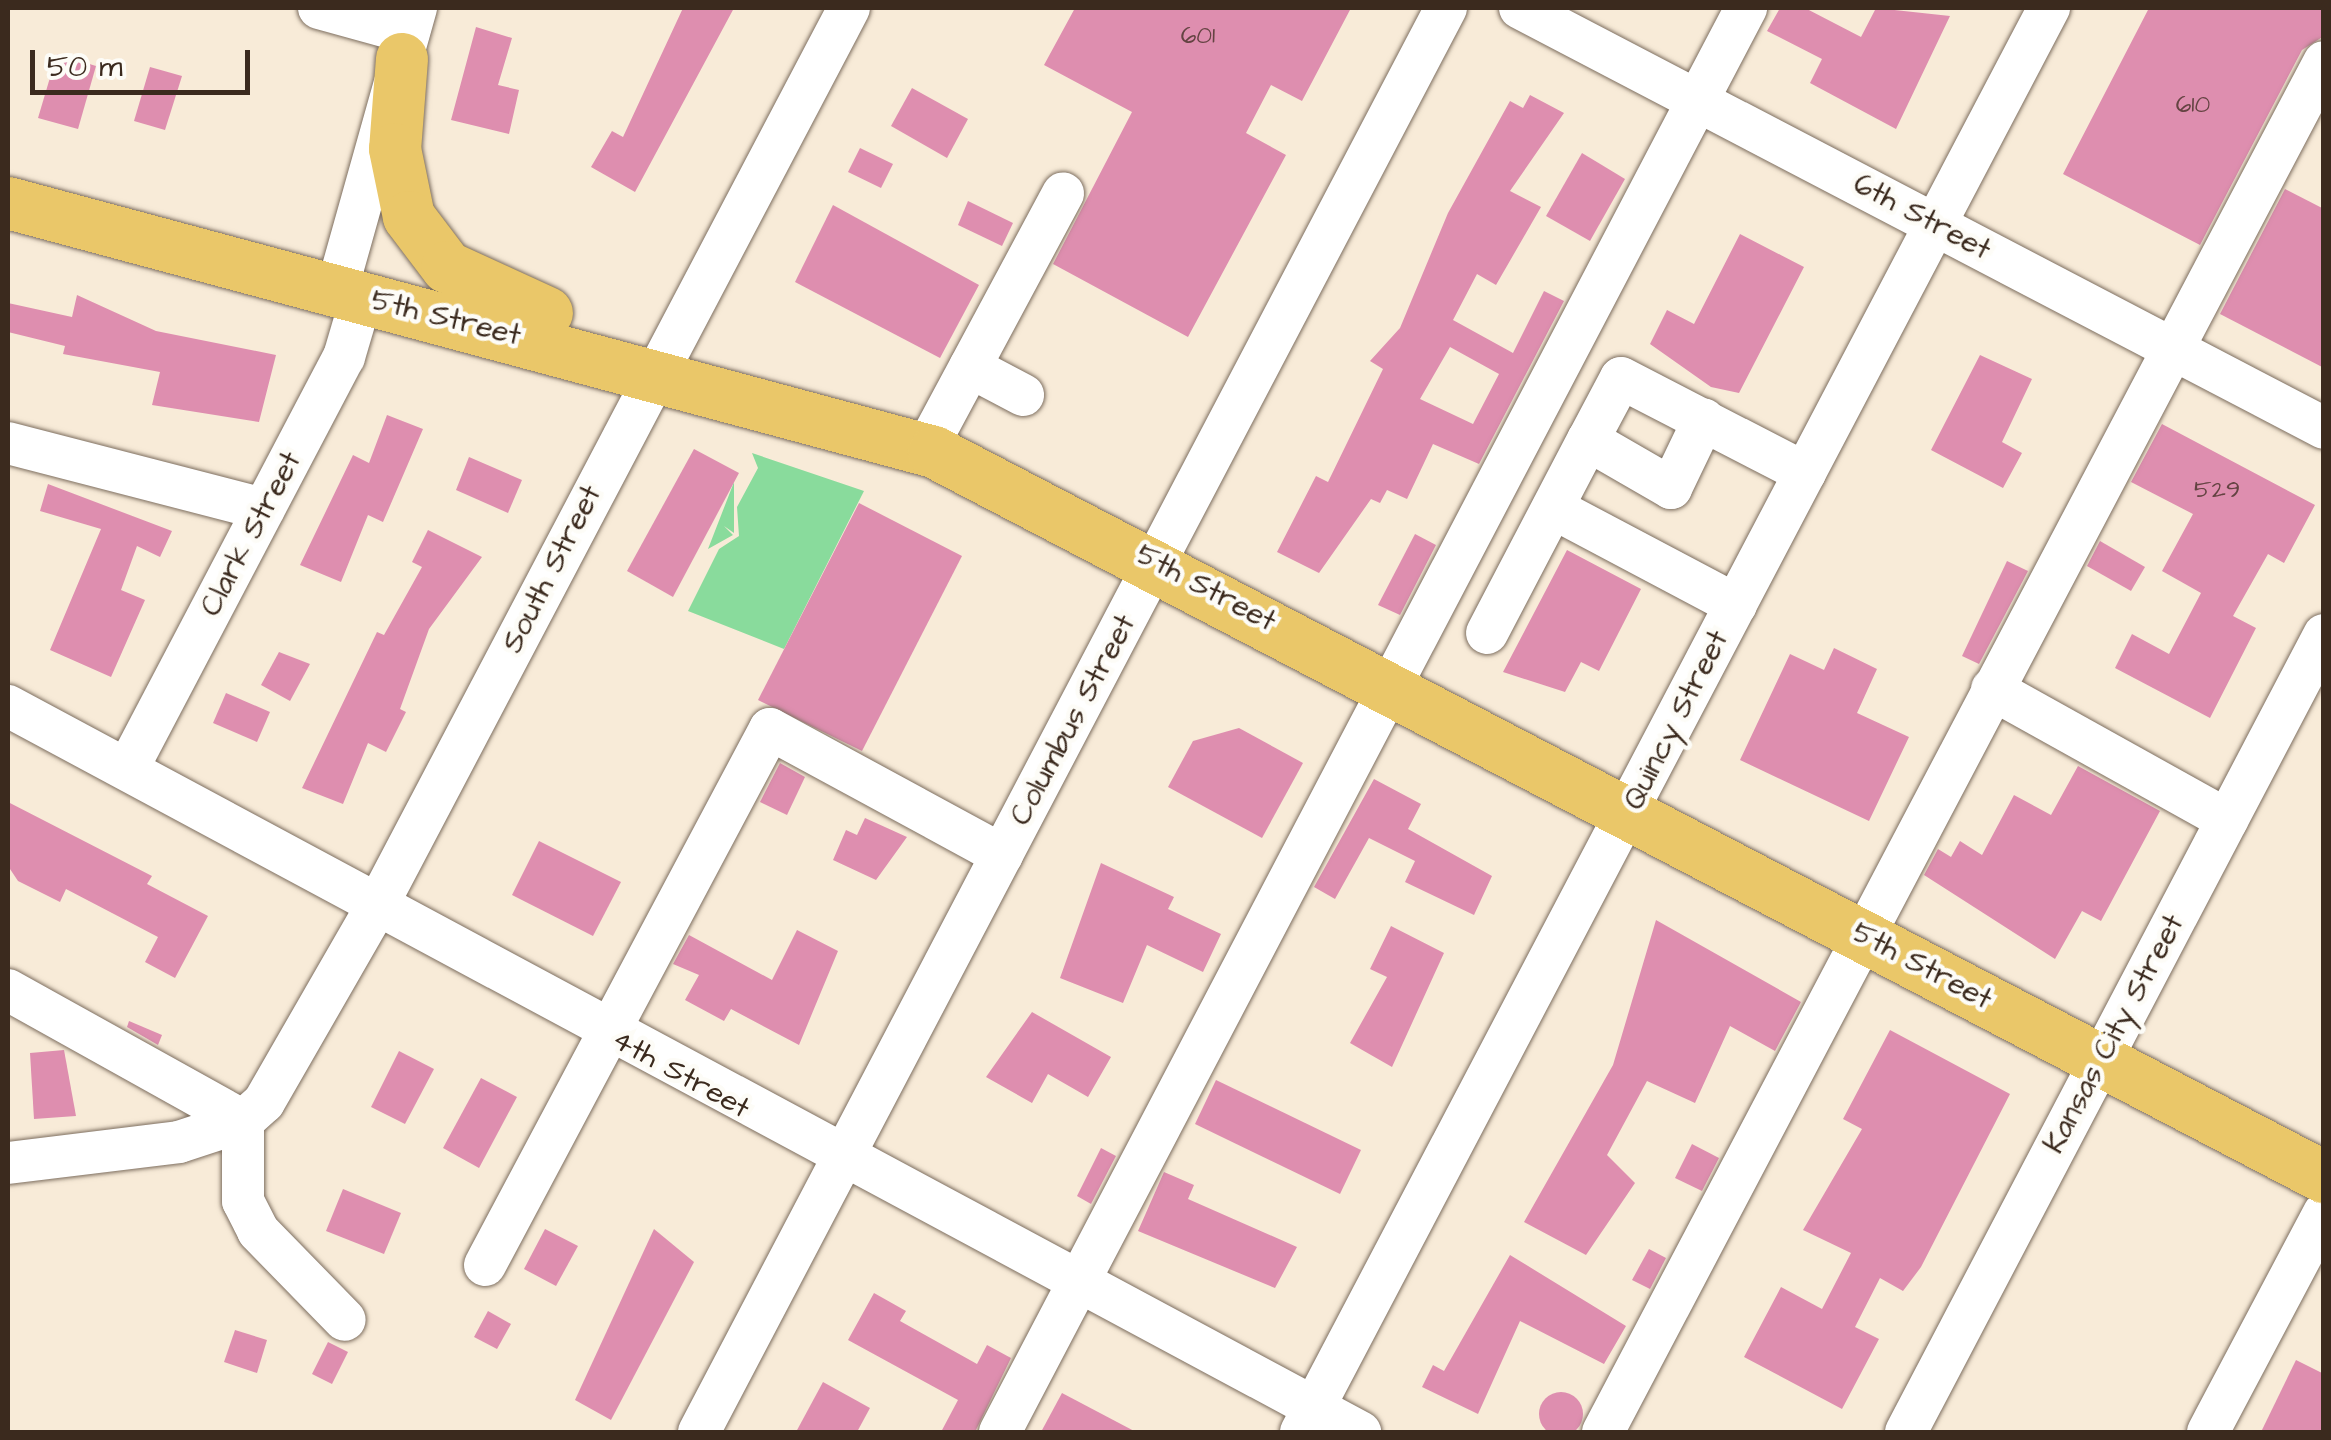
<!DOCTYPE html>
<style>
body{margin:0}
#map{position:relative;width:2331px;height:1440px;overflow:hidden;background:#f8ebd8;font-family:"Architects Daughter",sans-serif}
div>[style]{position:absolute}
.green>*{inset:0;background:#89db9c}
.building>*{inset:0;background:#de8eaf}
.round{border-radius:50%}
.roads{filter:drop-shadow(0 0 2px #7d6e5f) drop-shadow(0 0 2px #7d6e5f)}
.minor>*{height:42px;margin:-21px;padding:0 21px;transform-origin:21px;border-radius:21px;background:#fff}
.major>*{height:52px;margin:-26px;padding:0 26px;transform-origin:26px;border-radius:26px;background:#eac769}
span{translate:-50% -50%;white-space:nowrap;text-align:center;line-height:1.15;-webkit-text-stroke:9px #fdfcf7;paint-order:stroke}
.number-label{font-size:25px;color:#644342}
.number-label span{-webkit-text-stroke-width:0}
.street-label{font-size:30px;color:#3b2a1e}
.frame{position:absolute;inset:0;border:10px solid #3b2a1e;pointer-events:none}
.scale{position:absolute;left:30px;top:50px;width:220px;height:45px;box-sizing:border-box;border:5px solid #3b2a1e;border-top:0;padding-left:12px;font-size:30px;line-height:35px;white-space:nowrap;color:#3b2a1e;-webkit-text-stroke:8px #fdfcf7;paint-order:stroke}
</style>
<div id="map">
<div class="green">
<i style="clip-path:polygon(752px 453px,864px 491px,784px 649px,688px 611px,719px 549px,739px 536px,737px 507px,758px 468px)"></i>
<i style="clip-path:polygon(734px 482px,734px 533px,724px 526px,733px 535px,708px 549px)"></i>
</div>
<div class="building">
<i style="clip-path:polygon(683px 8px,734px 8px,635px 192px,591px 167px,612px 131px,623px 137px)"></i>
<i style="clip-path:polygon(1075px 8px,1351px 8px,1302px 101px,1271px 85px,1246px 133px,1286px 155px,1188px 337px,1053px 264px,1132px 112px,1044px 65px)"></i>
<i style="clip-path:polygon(1780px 8px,1805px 8px,1861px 37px,1876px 8px,1950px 16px,1896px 129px,1810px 83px,1822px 59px,1767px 31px)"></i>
<i style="clip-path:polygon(2149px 8px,2324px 8px,2324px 36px,2302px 50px,2200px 245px,2063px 174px)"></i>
<i style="clip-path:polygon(476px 27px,512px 38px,498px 85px,519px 90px,509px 134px,451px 120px)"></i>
<i style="clip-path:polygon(57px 54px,96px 66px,78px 129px,38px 118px)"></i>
<i style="clip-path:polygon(150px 67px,182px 76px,165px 130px,134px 121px)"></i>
<i style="clip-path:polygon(912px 88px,968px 119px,947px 158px,891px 126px)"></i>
<i style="clip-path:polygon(evenodd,1530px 95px,1564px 113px,1510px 191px,1541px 207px,1496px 285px,1477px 274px,1453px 320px,1513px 353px,1544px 291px,1564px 301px,1479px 464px,1433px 444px,1407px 499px,1387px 490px,1380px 503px,1371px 499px,1319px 573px,1277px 552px,1316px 476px,1328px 482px,1383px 369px,1370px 361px,1400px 328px,1448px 213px,1510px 101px,1523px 108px,1530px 95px,1450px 347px,1499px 374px,1473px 424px,1420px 399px,1450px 347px)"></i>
<i style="clip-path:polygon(860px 148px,893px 164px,881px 188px,848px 172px)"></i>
<i style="clip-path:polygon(1582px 153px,1625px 179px,1590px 241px,1546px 216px)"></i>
<i style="clip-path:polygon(2285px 189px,2324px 209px,2324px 368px,2220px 314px)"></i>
<i style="clip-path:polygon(968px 201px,1013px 223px,1002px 246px,958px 225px)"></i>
<i style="clip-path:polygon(833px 205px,979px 285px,940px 358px,795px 282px)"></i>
<i style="clip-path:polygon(1740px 234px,1804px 267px,1739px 393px,1711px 387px,1650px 344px,1667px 310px,1694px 324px)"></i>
<i style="clip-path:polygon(77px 295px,156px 331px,276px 355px,259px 422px,152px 405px,160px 372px,63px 354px,65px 346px,8px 332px,8px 303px,72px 317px)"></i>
<i style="clip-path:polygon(1980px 355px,2032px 379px,2002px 442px,2022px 453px,2003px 488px,1931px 450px)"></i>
<i style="clip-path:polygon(387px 415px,423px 429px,383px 522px,368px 515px,341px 582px,300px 565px,353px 455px,369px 463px)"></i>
<i style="clip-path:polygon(2162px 424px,2315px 505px,2284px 563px,2268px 554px,2233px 616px,2256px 628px,2210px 718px,2115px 668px,2132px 634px,2169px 654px,2201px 593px,2162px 571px,2193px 514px,2131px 482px)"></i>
<i style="clip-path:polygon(694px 449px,739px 473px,673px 597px,627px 571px)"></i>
<i style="clip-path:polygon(469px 457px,522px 480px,508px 513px,456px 490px)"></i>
<i style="clip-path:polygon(48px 484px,172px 531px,160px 557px,137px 546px,121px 590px,145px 600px,111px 677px,50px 650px,101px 529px,40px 511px)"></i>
<i style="clip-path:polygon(859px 503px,962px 556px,862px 751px,758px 700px)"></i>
<i style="clip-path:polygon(428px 530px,482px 557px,429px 629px,400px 709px,406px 712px,386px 752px,368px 743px,343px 804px,302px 788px,377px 632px,384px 635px,422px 567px,412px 562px)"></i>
<i style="clip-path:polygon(1415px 534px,1436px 545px,1400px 615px,1378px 605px)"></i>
<i style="clip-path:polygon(2100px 541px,2145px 567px,2131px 591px,2087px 566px)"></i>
<i style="clip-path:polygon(1567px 550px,1641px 589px,1599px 671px,1581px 662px,1565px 692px,1503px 672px)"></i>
<i style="clip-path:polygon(2007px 561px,2028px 571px,1979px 664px,1962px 656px)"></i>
<i style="clip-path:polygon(1834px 648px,1877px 669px,1857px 713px,1909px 737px,1869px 821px,1740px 760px,1790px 654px,1824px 670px)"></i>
<i style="clip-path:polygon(279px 652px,310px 664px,290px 701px,261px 685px)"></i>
<i style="clip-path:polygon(226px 693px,270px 712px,257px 742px,213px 723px)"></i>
<i style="clip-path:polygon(1239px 728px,1303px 763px,1262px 838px,1168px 787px,1193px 741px)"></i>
<i style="clip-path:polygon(780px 763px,805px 777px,787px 815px,760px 802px)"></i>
<i style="clip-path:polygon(2078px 766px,2160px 811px,2101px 921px,2082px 911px,2055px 959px,1924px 875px,1938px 849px,1951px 857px,1960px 841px,1982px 855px,2014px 795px,2051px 815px)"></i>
<i style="clip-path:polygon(1374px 779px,1421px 804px,1408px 829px,1492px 876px,1474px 915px,1405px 882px,1415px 861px,1369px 838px,1335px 899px,1314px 887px)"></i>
<i style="clip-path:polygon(8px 802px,152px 876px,147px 884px,208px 916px,175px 978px,145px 962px,158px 937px,66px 889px,60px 902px,18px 881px,8px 866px)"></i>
<i style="clip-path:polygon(865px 818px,907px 837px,876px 880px,833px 860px,846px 830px,857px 835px)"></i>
<i style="clip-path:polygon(539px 841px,621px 882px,593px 936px,512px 895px)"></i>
<i style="clip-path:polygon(1101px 863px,1174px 897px,1168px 909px,1221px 934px,1203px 972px,1147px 945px,1123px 1003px,1060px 978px)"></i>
<i style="clip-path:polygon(1656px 920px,1801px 1002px,1775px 1051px,1730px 1026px,1695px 1103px,1647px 1081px,1607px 1155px,1635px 1183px,1586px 1255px,1524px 1222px,1613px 1065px)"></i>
<i style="clip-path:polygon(1391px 926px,1444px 953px,1392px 1067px,1350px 1043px,1387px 977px,1370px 969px)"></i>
<i style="clip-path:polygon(797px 930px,838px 951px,799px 1045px,731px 1009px,724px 1021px,685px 1000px,699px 975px,673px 964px,689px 935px,772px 980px)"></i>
<i style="clip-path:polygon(1032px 1012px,1111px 1057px,1088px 1097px,1048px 1074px,1032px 1103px,986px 1077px)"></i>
<i style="clip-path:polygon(129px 1021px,162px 1035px,158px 1045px,127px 1027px)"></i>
<i style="clip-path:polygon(1890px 1030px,2010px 1094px,1921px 1267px,1903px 1291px,1880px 1278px,1855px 1327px,1879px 1339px,1842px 1409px,1744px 1357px,1781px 1287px,1822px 1309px,1851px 1253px,1803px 1230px,1862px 1129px,1843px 1119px)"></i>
<i style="clip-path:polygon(64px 1050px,76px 1116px,34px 1119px,30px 1053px)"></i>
<i style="clip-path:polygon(399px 1051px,434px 1069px,405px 1124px,371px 1107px)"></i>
<i style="clip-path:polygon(481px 1078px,517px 1097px,479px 1168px,443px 1148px)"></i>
<i style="clip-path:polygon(1216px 1080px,1361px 1150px,1340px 1194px,1195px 1124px)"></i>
<i style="clip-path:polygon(1692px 1144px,1719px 1158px,1702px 1191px,1675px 1178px)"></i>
<i style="clip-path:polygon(1101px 1148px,1116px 1156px,1091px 1204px,1077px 1196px)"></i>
<i style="clip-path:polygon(1164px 1172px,1194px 1185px,1188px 1199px,1297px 1247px,1275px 1288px,1138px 1231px)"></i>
<i style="clip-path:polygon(343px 1189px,401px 1213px,384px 1254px,326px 1231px)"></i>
<i style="clip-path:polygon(545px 1229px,578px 1246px,556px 1286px,524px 1269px)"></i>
<i style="clip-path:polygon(654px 1229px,694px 1262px,611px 1420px,575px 1400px)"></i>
<i style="clip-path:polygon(1649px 1249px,1666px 1258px,1650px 1289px,1632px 1280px)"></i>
<i style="clip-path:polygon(1510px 1255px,1626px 1326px,1604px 1364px,1520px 1321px,1478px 1414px,1422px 1387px,1433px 1365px,1444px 1371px)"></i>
<i style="clip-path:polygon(874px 1293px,906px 1311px,900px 1321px,977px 1364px,987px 1345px,1011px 1358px,975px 1432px,941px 1432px,958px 1400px,848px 1340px)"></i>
<i style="clip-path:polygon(488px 1311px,511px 1324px,497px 1349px,474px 1337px)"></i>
<i style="clip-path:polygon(235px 1330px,267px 1340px,257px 1373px,224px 1362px)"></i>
<i style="clip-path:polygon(328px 1342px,348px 1352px,332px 1384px,312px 1374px)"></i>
<i style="clip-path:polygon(2296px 1360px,2324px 1374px,2324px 1432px,2261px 1432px)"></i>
<i style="clip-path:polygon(823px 1382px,870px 1408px,857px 1432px,796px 1432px)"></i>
<i class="round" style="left:1539px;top:1392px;width:44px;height:44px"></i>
<i style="clip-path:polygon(1062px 1393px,1136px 1432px,1041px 1432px)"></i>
</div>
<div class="roads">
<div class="minor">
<i style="left:319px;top:8px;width:93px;rotate:15.5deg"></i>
<i style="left:1520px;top:8px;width:907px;rotate:27.58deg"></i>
<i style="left:337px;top:289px;width:292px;rotate:-74.3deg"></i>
<i style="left:970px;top:367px;width:60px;rotate:27.8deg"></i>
<i style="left:1588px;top:440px;width:70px;rotate:-62deg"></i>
<i style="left:1621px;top:378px;width:207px;rotate:27.3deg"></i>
<i style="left:8px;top:443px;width:264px;rotate:14.5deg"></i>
<i style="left:926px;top:449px;width:290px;rotate:-61.8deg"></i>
<i style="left:1553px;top:508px;width:207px;rotate:27.9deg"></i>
<i style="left:1487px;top:633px;width:218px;rotate:-62.4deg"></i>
<i style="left:1588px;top:440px;width:96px;rotate:30deg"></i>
<i style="left:1671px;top:488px;width:76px;rotate:-64.4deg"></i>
<i style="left:1992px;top:689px;width:269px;rotate:29.1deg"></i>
<i style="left:8px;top:706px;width:1535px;rotate:28.24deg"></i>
<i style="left:128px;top:768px;width:464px;rotate:-62.3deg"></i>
<i style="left:344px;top:357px;width:64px;rotate:-73.6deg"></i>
<i style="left:8px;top:990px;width:269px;rotate:29.1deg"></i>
<i style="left:243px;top:1121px;width:80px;rotate:90deg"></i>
<i style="left:243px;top:1201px;width:34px;rotate:63deg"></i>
<i style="left:258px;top:1231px;width:124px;rotate:45.7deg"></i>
<i style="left:8px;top:1163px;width:172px;rotate:-7deg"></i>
<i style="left:179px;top:1142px;width:67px;rotate:-18.2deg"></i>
<i style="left:243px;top:1121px;width:28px;rotate:-42deg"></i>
<i style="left:264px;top:1102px;width:228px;rotate:-60.1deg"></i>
<i style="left:378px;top:904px;width:1012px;rotate:-62.27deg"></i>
<i style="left:485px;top:1265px;width:607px;rotate:-62deg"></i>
<i style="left:770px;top:729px;width:264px;rotate:28.5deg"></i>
<i style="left:699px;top:1432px;width:1608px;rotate:-62.32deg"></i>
<i style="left:1000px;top:1432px;width:1608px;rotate:-62.35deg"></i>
<i style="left:1301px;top:1432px;width:1609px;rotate:-62.29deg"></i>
<i style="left:1603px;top:1432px;width:1548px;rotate:-62.24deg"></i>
<i style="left:1906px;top:1432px;width:900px;rotate:-62.32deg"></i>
<i style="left:2208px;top:1432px;width:248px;rotate:-62.1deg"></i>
</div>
<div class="major">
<i style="left:402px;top:59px;width:90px;rotate:94.4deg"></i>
<i style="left:395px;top:149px;width:69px;rotate:78.4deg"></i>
<i style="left:409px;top:217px;width:63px;rotate:52.8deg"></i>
<i style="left:447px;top:267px;width:110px;rotate:24.7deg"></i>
<i style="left:8px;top:203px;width:959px;rotate:15.05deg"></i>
<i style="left:934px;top:452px;width:1568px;rotate:27.55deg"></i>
</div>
</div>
<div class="number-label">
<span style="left:1198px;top:36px">601</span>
<span style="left:2193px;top:105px">610</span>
<span style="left:2217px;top:490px">529</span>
</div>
<div class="street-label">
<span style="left:1922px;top:217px;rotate:28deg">6th Street</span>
<span style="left:446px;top:318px;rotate:14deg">5th Street</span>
<span style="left:251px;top:534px;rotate:-62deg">Clark Street</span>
<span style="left:552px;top:569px;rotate:-63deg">South Street</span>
<span style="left:1206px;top:588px;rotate:28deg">5th Street</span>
<span style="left:1073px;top:720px;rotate:-62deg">Columbus Street</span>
<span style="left:1676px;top:720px;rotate:-63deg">Quincy Street</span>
<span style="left:1922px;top:966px;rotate:28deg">5th Street</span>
<span style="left:2114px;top:1034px;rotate:-62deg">Kansas City Street</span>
<span style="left:681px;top:1074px;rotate:29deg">4th Street</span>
</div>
<div class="frame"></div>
<div class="scale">50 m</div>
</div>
